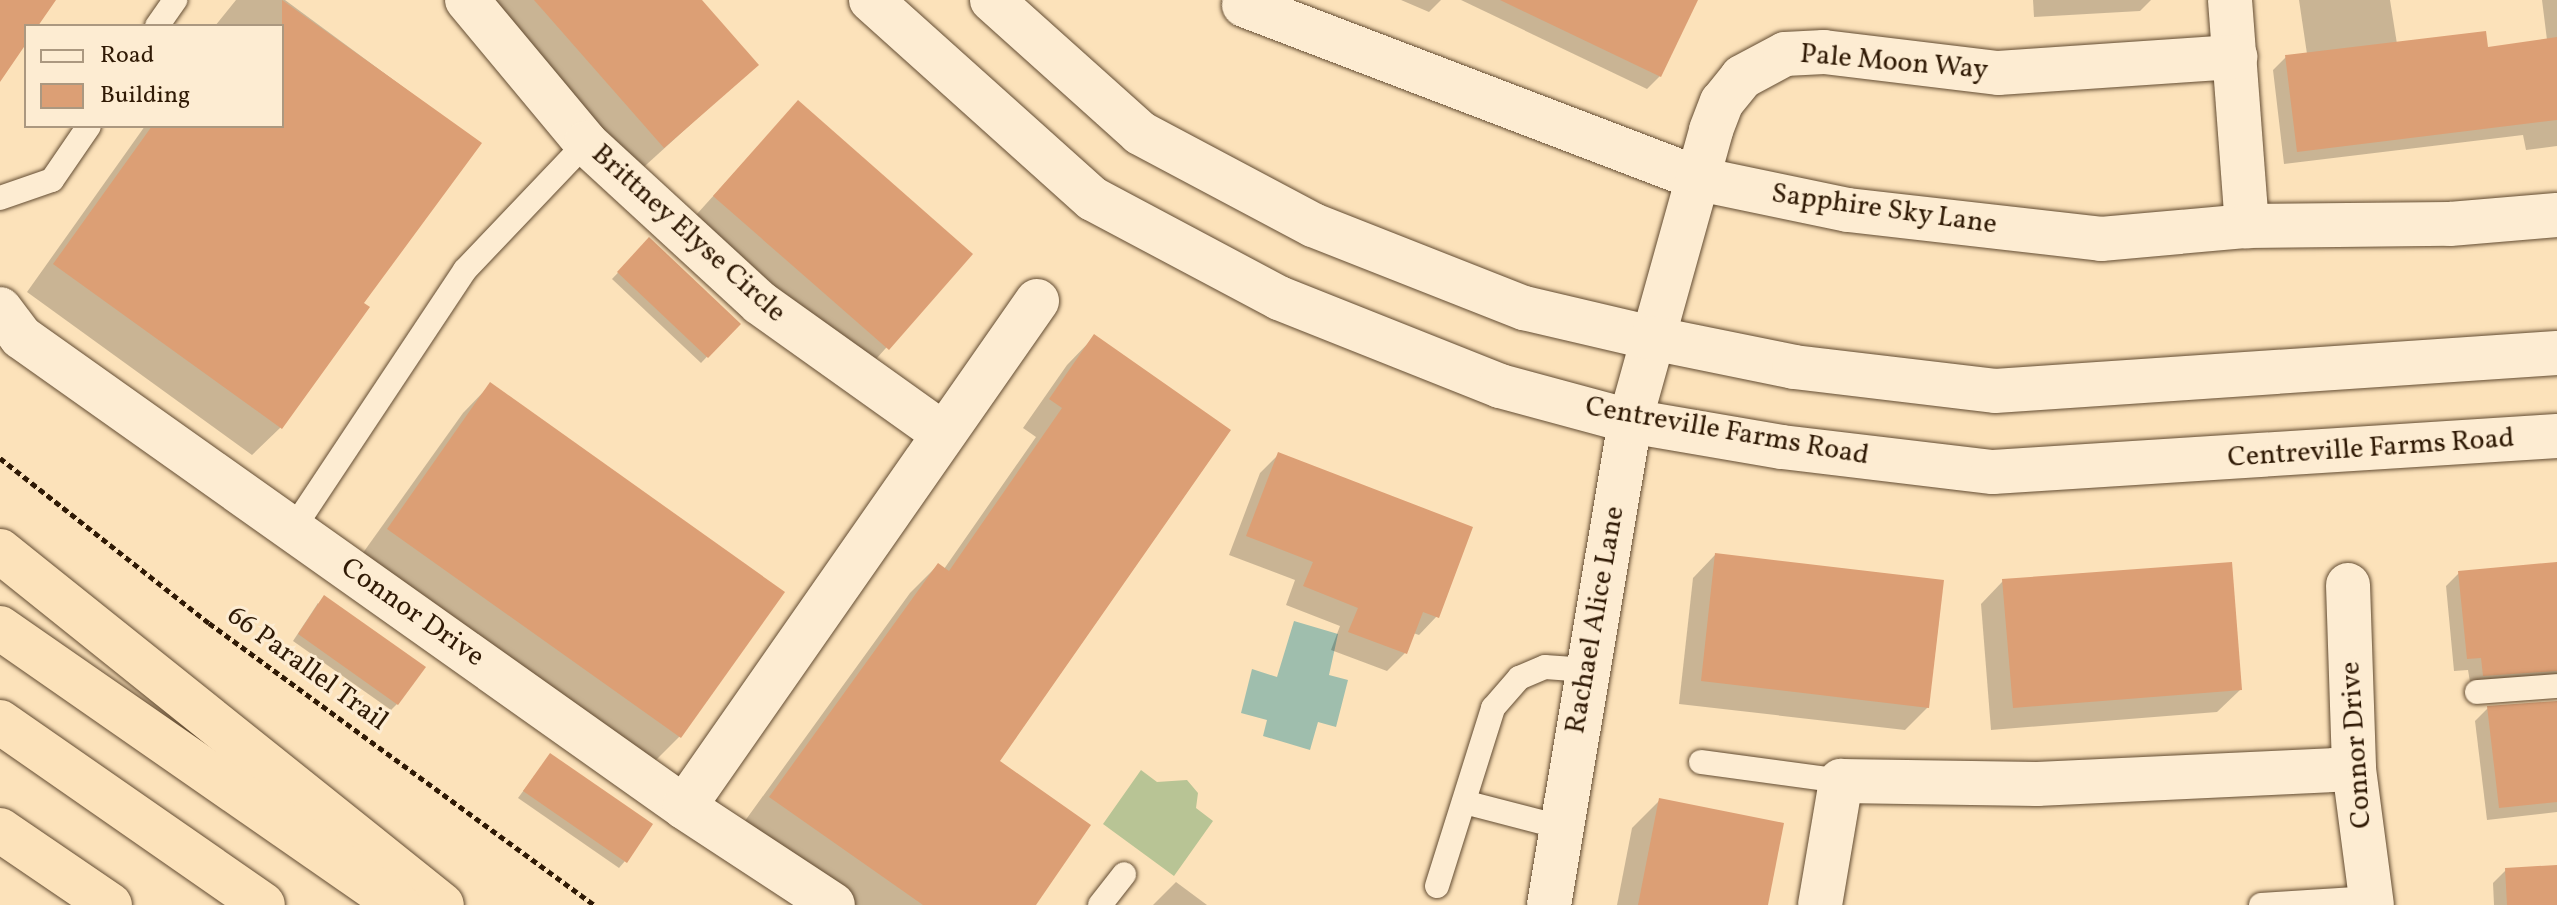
<!DOCTYPE html>
<style>
body{margin:0}
#map{position:relative;width:2557px;height:905px;overflow:hidden;background:#fce2ba;font-family:Vollkorn,serif}
div>[style]{position:absolute}
.green>*{inset:0;background:#b8c495}
.water>*{inset:0;background:#9fbead}
.shadow>*{inset:0;background:#0003}
.building>*{inset:0;background:#dc9f75}
.path>*{height:5px;margin-top:-2.5px;transform-origin:0;background:repeating-linear-gradient(90deg,#301a05 0 6px,transparent 0 10px)}
.roads{filter:drop-shadow(0 0 2px #634c32) drop-shadow(0 0 2px #634c32)}
.service>*{height:24px;margin:-12px;padding:0 12px;transform-origin:12px;border-radius:12px;background:#fdecd2}
.minor>*{height:44px;margin:-22px;padding:0 22px;transform-origin:22px;border-radius:22px;background:#fdecd2}
.tertiary>*{height:44px;margin:-22px;padding:0 22px;transform-origin:22px;border-radius:22px;background:#fdecd2}
.motorway>*{height:44px;margin:-22px;padding:0 22px;transform-origin:22px;border-radius:22px;background:#fce2ba}
span{translate:-50% -50%;white-space:nowrap;text-align:center;line-height:1.15;-webkit-text-stroke:6px #fdecd2;paint-order:stroke}
.street-label{font-size:28px;color:#301a05}
.legend{position:absolute;left:24px;top:24px;width:260px;height:104px;box-sizing:border-box;background:#fdecd2;border:2px solid #ab9880;margin:0;padding:10px 14px;list-style:none;font-size:24px;color:#301a05}
.legend li{display:flex;align-items:center;gap:16px;height:40px}
.legend b{width:40px;border:2px solid #ab9880}
</style>
<div id="map">
<div class="green">
<i style="clip-path:polygon(1141px 770px,1157px 782px,1187px 780px,1198px 793px,1196px 808px,1213px 821px,1174px 876px,1103px 824px)"></i>
</div>
<div class="water">
<i style="clip-path:polygon(1294px 621px,1338px 634px,1329px 675px,1348px 680px,1336px 727px,1318px 722px,1310px 750px,1263px 736px,1267px 720px,1241px 713px,1252px 669px,1277px 677px)"></i>
</div>
<div class="shadow">
<i style="clip-path:polygon(236px 0,285px 0,479px 143px,362px 303px,367px 307px,280px 428px,252px 455px,27px 292px,145px 126px,282px 126px,282px 26px,215px 26px)"></i>
<i style="clip-path:polygon(483px 0,699px 0,756px 65px,635px 175px)"></i>
<i style="clip-path:polygon(1401px 0,1441px 0,1429px 12px)"></i>
<i style="clip-path:polygon(1461px 0,1696px 0,1660px 76px,1647px 89px)"></i>
<i style="clip-path:polygon(2033px 0,2151px 0,2140px 11px,2034px 17px)"></i>
<i style="clip-path:polygon(2299px 0,2390px 0,2397px 44px,2487px 49px,2547px 40px,2542px 0,2557px 0,2557px 146px,2526px 150px,2523px 135px,2284px 164px,2273px 70px,2286px 57px,2307px 54px)"></i>
<i style="clip-path:polygon(798px 102px,970px 254px,860px 377px,687px 225px)"></i>
<i style="clip-path:polygon(649px 240px,738px 324px,701px 363px,612px 279px)"></i>
<i style="clip-path:polygon(1094px 337px,997px 762px,1033px 905px,856px 905px,742px 825px,910px 593px,938px 565px,944px 569px,1036px 437px,1023px 428px,1067px 365px)"></i>
<i style="clip-path:polygon(490px 385px,680px 736px,652px 764px,360px 557px,463px 413px)"></i>
<i style="clip-path:polygon(1279px 454px,1437px 616px,1419px 635px,1413px 633px,1405px 653px,1387px 671px,1331px 650px,1340px 626px,1286px 605px,1295px 580px,1229px 555px,1260px 473px)"></i>
<i style="clip-path:polygon(1715px 555px,1928px 707px,1905px 730px,1679px 704px,1693px 578px)"></i>
<i style="clip-path:polygon(2557px 564px,2557px 695px,2471px 688px,2468px 670px,2454px 671px,2446px 586px,2459px 573px)"></i>
<i style="clip-path:polygon(2003px 581px,2240px 690px,2217px 712px,1991px 730px,1981px 604px)"></i>
<i style="clip-path:polygon(318px 603px,397px 704px,391px 710px,293px 641px)"></i>
<i style="clip-path:polygon(2557px 703px,2557px 812px,2487px 820px,2475px 721px,2488px 708px)"></i>
<i style="clip-path:polygon(550px 755px,625px 861px,619px 868px,518px 798px)"></i>
<i style="clip-path:polygon(1660px 800px,1766px 905px,1617px 905px,1632px 828px)"></i>
<i style="clip-path:polygon(2557px 867px,2557px 905px,2494px 905px,2493px 883px,2506px 870px)"></i>
<i style="clip-path:polygon(1176px 882px,1207px 905px,1153px 905px)"></i>
</div>
<div class="building">
<i style="clip-path:polygon(0 0,56px 0,38px 26px,26px 26px,26px 44px,0 82px)"></i>
<i style="clip-path:polygon(282px 0,482px 143px,364px 303px,370px 307px,282px 429px,53px 264px,152px 126px,282px 126px)"></i>
<i style="clip-path:polygon(534px 0,702px 0,759px 65px,664px 148px)"></i>
<i style="clip-path:polygon(1500px 0,1698px 0,1661px 77px)"></i>
<i style="clip-path:polygon(2486px 31px,2488px 47px,2557px 37px,2557px 120px,2297px 152px,2285px 55px)"></i>
<i style="clip-path:polygon(798px 100px,973px 254px,889px 350px,713px 196px)"></i>
<i style="clip-path:polygon(649px 237px,741px 324px,708px 358px,617px 272px)"></i>
<i style="clip-path:polygon(1094px 334px,1231px 430px,1000px 761px,1091px 825px,1036px 905px,923px 905px,769px 797px,938px 563px,949px 571px,1062px 408px,1049px 399px)"></i>
<i style="clip-path:polygon(490px 382px,785px 592px,681px 738px,387px 529px)"></i>
<i style="clip-path:polygon(1278px 452px,1473px 527px,1439px 618px,1423px 612px,1407px 654px,1348px 632px,1358px 608px,1303px 586px,1313px 562px,1246px 536px)"></i>
<i style="clip-path:polygon(1715px 553px,1944px 580px,1929px 708px,1701px 681px)"></i>
<i style="clip-path:polygon(2232px 562px,2242px 690px,2013px 708px,2002px 579px)"></i>
<i style="clip-path:polygon(2557px 562px,2557px 671px,2483px 676px,2481px 658px,2467px 659px,2458px 571px)"></i>
<i style="clip-path:polygon(324px 595px,426px 667px,398px 705px,298px 634px)"></i>
<i style="clip-path:polygon(2557px 701px,2557px 802px,2499px 808px,2487px 706px)"></i>
<i style="clip-path:polygon(550px 753px,653px 824px,627px 863px,523px 791px)"></i>
<i style="clip-path:polygon(1659px 798px,1784px 823px,1768px 905px,1638px 905px)"></i>
<i style="clip-path:polygon(2557px 865px,2557px 905px,2507px 905px,2505px 868px)"></i>
</div>
<div class="path">
<i style="left:0;top:458px;width:266px;rotate:38.3deg"></i>
<i style="left:209px;top:623px;width:478px;rotate:36.2deg"></i>
</div>
<div class="roads">
<div class="service">
<i style="left:157px;top:26px;width:32px;rotate:-55deg"></i>
<i style="left:0;top:198px;width:55px;rotate:-19.1deg"></i>
<i style="left:52px;top:180px;width:65px;rotate:-55.6deg"></i>
<i style="left:293px;top:529px;width:311px;rotate:-56.4deg"></i>
<i style="left:465px;top:270px;width:175px;rotate:-46.4deg"></i>
<i style="left:2477px;top:692px;width:80px;rotate:-4.3deg"></i>
<i style="left:1701px;top:762px;width:141px;rotate:7.7deg"></i>
<i style="left:1464px;top:802px;width:100px;rotate:14.5deg"></i>
<i style="left:1437px;top:886px;width:187px;rotate:-72.5deg"></i>
<i style="left:1493px;top:708px;width:40px;rotate:-49deg"></i>
<i style="left:1519px;top:678px;width:28px;rotate:-23deg"></i>
<i style="left:1545px;top:667px;width:42px;rotate:4.1deg"></i>
<i style="left:1100px;top:905px;width:39px;rotate:-52deg"></i>
<i style="left:2261px;top:905px;width:110px;rotate:-3.6deg"></i>
</div>
<div class="minor">
<i style="left:467px;top:0;width:186px;rotate:50.2deg"></i>
<i style="left:586px;top:143px;width:236px;rotate:42.6deg"></i>
<i style="left:760px;top:303px;width:224px;rotate:35.5deg"></i>
<i style="left:2230px;top:0;width:227px;rotate:85.7deg"></i>
<i style="left:1244px;top:5px;width:487px;rotate:20.9deg"></i>
<i style="left:1699px;top:179px;width:152px;rotate:11.8deg"></i>
<i style="left:1848px;top:210px;width:255px;rotate:6.5deg"></i>
<i style="left:2101px;top:239px;width:147px;rotate:-5.1deg"></i>
<i style="left:2247px;top:226px;width:203px;rotate:-0.6deg"></i>
<i style="left:2450px;top:224px;width:107px;rotate:-4.8deg"></i>
<i style="left:0;top:309px;width:35px;rotate:53deg"></i>
<i style="left:21px;top:337px;width:813px;rotate:35.33deg"></i>
<i style="left:684px;top:807px;width:178px;rotate:33.3deg"></i>
<i style="left:2348px;top:585px;width:184px;rotate:88.1deg"></i>
<i style="left:2354px;top:769px;width:137px;rotate:82.5deg"></i>
<i style="left:684px;top:807px;width:617px;rotate:-55.1deg"></i>
<i style="left:1549px;top:905px;width:491px;rotate:-80.5deg"></i>
<i style="left:1630px;top:421px;width:302px;rotate:-74.4deg"></i>
<i style="left:1711px;top:130px;width:30px;rotate:-69deg"></i>
<i style="left:1722px;top:102px;width:32px;rotate:-51deg"></i>
<i style="left:1742px;top:77px;width:49px;rotate:-28.1deg"></i>
<i style="left:1785px;top:54px;width:39px;rotate:-3deg"></i>
<i style="left:1824px;top:52px;width:175px;rotate:6.9deg"></i>
<i style="left:1998px;top:73px;width:238px;rotate:-3.9deg"></i>
<i style="left:1820px;top:905px;width:126px;rotate:-80.4deg"></i>
<i style="left:1841px;top:781px;width:196px;rotate:0.9deg"></i>
<i style="left:2037px;top:784px;width:317px;rotate:-2.7deg"></i>
</div>
<div class="tertiary">
<i style="left:871px;top:0;width:298px;rotate:41.9deg"></i>
<i style="left:1093px;top:199px;width:211px;rotate:28deg"></i>
<i style="left:1279px;top:298px;width:238px;rotate:21.7deg"></i>
<i style="left:1500px;top:386px;width:135px;rotate:15.1deg"></i>
<i style="left:1630px;top:421px;width:154px;rotate:9.7deg"></i>
<i style="left:1782px;top:447px;width:212px;rotate:6.8deg"></i>
<i style="left:1993px;top:472px;width:565px;rotate:-3.65deg"></i>
<i style="left:992px;top:0;width:199px;rotate:41.9deg"></i>
<i style="left:1140px;top:133px;width:196px;rotate:28deg"></i>
<i style="left:1313px;top:225px;width:227px;rotate:21.5deg"></i>
<i style="left:1524px;top:308px;width:131px;rotate:13.2deg"></i>
<i style="left:1652px;top:338px;width:145px;rotate:11.5deg"></i>
<i style="left:1794px;top:367px;width:202px;rotate:6.8deg"></i>
<i style="left:1995px;top:391px;width:563px;rotate:-3.87deg"></i>
</div>
<div class="motorway">
<i style="left:0;top:551px;width:566px;rotate:38.69deg"></i>
<i style="left:0;top:628px;width:485px;rotate:34.8deg"></i>
<i style="left:0;top:722px;width:320px;rotate:34.8deg"></i>
<i style="left:0;top:830px;width:133px;rotate:34.3deg"></i>
</div>
</div>
<div class="street-label">
<span style="left:1894px;top:63px;rotate:5deg">Pale Moon Way</span>
<span style="left:1884px;top:210px;rotate:8deg">Sapphire Sky Lane</span>
<span style="left:688px;top:234px;rotate:42deg">Brittney Elyse Circle</span>
<span style="left:1727px;top:432px;rotate:10deg">Centreville Farms Road</span>
<span style="left:2371px;top:449px;rotate:-4deg">Centreville Farms Road</span>
<span style="left:412px;top:613px;rotate:35deg">Connor Drive</span>
<span style="left:1596px;top:620px;rotate:-80deg">Rachael Alice Lane</span>
<span style="left:307px;top:669px;rotate:36deg">66 Parallel Trail</span>
<span style="left:2357px;top:745px;rotate:-94deg">Connor Drive</span>
</div>
<ul class="legend">
<li><b style="height:10px;background:#fdecd2"></b>Road</li>
<li><b style="height:22px;background:#dc9f75"></b>Building</li>
</ul>
</div>
